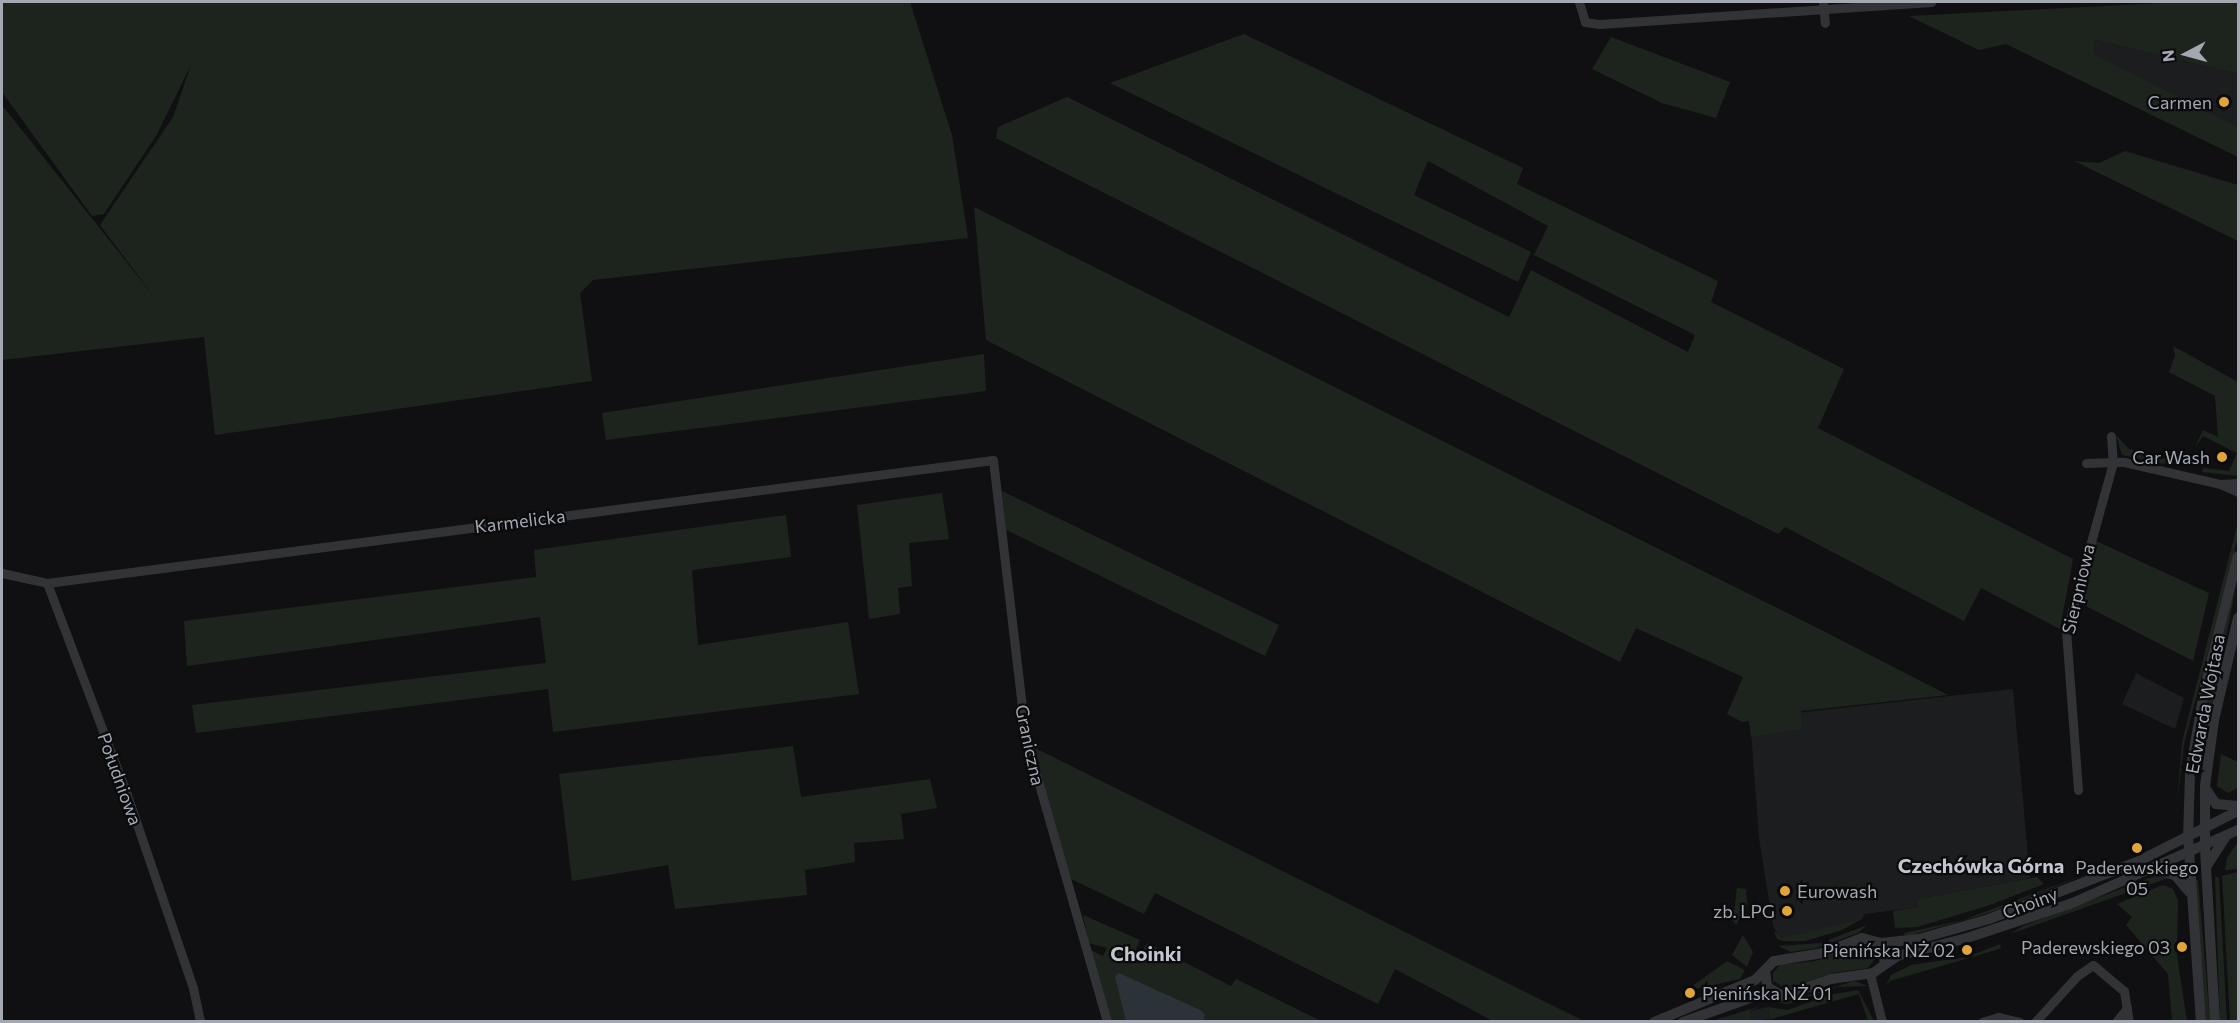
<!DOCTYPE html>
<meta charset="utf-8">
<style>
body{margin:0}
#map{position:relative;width:2240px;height:1023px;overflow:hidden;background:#101012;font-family:Commissioner,sans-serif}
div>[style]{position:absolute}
.built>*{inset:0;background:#1c1d1e}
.green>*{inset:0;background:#1d241e}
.water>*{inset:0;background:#2b3339}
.minor>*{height:9px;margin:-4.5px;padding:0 4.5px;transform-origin:4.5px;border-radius:4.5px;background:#323336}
.tertiary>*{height:10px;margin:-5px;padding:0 5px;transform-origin:5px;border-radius:5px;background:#323336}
.dots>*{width:16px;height:16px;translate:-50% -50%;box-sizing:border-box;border:3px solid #0b0b0d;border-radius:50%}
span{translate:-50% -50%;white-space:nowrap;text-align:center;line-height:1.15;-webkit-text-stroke:4.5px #0b0b0d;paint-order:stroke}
.poi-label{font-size:18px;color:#a3a8b1}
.right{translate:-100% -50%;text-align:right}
.left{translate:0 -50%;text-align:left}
.street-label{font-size:18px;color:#a3a8b1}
.neighbourhood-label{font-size:20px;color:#c3c6ce;font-weight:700}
.frame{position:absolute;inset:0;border:3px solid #a3a8b1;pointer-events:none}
.north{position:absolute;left:2156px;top:24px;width:60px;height:60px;-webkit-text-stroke:4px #0b0b0d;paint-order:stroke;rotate:264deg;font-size:16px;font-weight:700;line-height:24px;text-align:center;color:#a3a8b1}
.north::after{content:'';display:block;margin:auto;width:21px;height:27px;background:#a3a8b1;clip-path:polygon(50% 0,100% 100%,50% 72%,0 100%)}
</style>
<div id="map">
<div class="built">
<i style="clip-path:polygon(2095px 40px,2238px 74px,2238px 127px,2094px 55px)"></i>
<i style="clip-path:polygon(2136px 673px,2184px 698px,2175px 729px,2122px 704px)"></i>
<i style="clip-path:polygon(2013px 689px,2030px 878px,1917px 899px,1918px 907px,1865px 914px,1861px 919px,1781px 939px,1773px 926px,1759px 838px,1750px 718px)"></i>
<i style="clip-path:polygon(1768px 1007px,1771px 1019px,1752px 1021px,1750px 1011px)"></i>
</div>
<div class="green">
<i style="clip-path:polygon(2px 2px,910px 2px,952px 135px,968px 238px,593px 280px,580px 293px,592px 381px,215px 435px,204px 337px,2px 360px,2px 105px,155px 298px,100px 225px,173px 117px,191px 65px,156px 136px,104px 214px,92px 216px,2px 92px)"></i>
<i style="clip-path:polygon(2182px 2px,2238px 2px,2238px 74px,2095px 40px,2094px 54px,2238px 127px,2238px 157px,2006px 44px,1979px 50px,1909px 16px)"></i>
<i style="clip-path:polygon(1244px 34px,1523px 168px,1517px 184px,1718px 281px,1711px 302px,1844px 369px,1818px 428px,2073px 559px,2060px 629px,1981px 588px,1964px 621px,1785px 527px,1778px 534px,996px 138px,998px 127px,1067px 97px,1509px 317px,1531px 270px,1688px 352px,1695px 335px,1534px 255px,1548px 226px,1428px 161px,1414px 195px,1531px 252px,1518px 282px,1110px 83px)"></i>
<i style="clip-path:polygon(1611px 37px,1730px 82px,1716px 118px,1662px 103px,1592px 69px)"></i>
<i style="clip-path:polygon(2125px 151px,2238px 185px,2238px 241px,2074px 161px,2099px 163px)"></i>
<i style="clip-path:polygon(974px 207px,1829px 634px,1948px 695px,1801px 711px,1802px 729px,1751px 737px,1749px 721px,1742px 722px,1727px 714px,1743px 677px,1636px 628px,1620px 662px,986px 340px)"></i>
<i style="clip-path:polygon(2173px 346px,2238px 382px,2238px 476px,2202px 472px,2203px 468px,2229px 471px,2237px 453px,2203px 436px,2195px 447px,2203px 430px,2218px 437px,2215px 396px,2169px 372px,2175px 355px)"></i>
<i style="clip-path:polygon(984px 354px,986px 391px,606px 440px,602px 413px)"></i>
<i style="clip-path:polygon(2116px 435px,2129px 449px,2167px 459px,2164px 464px,2122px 455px)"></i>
<i style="clip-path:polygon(1002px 491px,1279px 625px,1265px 656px,1006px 530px)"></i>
<i style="clip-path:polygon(942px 493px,949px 539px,909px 543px,912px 586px,898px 588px,900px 614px,869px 619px,857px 505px)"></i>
<i style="clip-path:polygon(786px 515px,791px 557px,692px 570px,698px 645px,848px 622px,859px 694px,553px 732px,548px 689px,196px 733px,192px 705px,546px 663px,540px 617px,187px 666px,184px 621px,536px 577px,534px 550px)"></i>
<i style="clip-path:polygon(2238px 522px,2238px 537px,2184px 744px,2177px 805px,2182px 742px)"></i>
<i style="clip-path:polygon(2096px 541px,2209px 593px,2193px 661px,2080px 603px)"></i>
<i style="clip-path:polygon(2238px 576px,2206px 739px,2202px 738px,2211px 682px)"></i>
<i style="clip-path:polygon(1029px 745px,1584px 1021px,1493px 1021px,1395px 969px,1378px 1004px,1155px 893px,1144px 914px,1069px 878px)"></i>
<i style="clip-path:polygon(793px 746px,801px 797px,930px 779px,937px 808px,901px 814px,904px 839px,854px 843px,855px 862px,805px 870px,807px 895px,675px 909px,668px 865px,572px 881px,559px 774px)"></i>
<i style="clip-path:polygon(2221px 754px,2238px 762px,2238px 788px,2228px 793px,2217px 786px)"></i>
<i style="clip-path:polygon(2237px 843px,2238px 869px,2225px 870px,2227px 858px)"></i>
<i style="clip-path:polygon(2092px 872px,1992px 912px,1905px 937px,1904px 933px,1963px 920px)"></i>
<i style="clip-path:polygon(2238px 872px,2238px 1021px,2230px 1021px,2222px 876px)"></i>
<i style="clip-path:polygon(2155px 876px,2171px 877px,2010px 934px,2023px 926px)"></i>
<i style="clip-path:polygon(2215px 876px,2219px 878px,2227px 1021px,2220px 1021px)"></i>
<i style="clip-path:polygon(2037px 877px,2044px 884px,1987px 906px,1917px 927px,1895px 928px,1893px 911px,1918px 907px,1917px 899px)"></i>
<i style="clip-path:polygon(2195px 880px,2198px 880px,2210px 1021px,2206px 1021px)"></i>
<i style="clip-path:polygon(2163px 885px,2173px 889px,2178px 901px,2177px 956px,2187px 1021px,2172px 1021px,2168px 974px,2126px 925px,2132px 917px,2117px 904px)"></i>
<i style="clip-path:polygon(1737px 888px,1746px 889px,1747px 904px,1736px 925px,1733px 921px)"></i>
<i style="clip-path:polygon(1865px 914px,1862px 919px,1842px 930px,1805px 941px,1783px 941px,1777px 939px,1774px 930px,1781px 938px,1861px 919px)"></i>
<i style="clip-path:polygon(1083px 915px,1140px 940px,1133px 956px,1139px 959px,1147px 943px,1231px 986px,1236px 979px,1321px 1021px,1111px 1021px,1091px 950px,1103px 956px,1107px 948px,1089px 943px)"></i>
<i style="clip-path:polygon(1867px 925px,1858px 933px,1817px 948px,1791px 952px,1778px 946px,1821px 943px)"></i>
<i style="clip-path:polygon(1743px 935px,1753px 952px,1747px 967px,1732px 955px)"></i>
<i style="clip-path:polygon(1868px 944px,1877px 956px,1868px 968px,1832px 973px,1787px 989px,1773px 981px,1773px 973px,1780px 965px,1815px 961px)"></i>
<i style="clip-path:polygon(2000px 944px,2001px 948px,1996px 950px,1890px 981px,1886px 986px,1891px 975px,1911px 965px,1967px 957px)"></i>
<i style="clip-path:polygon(1727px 961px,1745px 970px,1740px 979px,1690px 990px,1676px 998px)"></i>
<i style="clip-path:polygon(1854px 981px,1868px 986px,1837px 987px,1788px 1004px,1760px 1000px,1786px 1002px)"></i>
<i style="clip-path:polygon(1858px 990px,1874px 1021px,1868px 1021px,1859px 994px,1771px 1019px,1768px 1007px,1762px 1006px,1788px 1010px,1829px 995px)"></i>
<i style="clip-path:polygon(1761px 1006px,1750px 1011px,1752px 1021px,1712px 1021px)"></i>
</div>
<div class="water">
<i style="clip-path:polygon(1119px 973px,1200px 1010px,1205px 1015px,1203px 1021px,1126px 1021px,1115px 977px)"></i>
</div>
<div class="minor">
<i style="left:1579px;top:2px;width:21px;rotate:73deg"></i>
<i style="left:1585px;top:22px;width:15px;rotate:8deg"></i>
<i style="left:1600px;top:24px;width:332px;rotate:-3.8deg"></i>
<i style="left:1823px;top:2px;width:21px;rotate:85deg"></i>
<i style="left:2111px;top:436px;width:27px;rotate:86deg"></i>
<i style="left:2086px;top:463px;width:38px;rotate:-2deg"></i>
<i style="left:2124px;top:462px;width:98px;rotate:12.9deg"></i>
<i style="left:2220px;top:484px;width:18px;rotate:-3deg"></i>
<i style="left:2220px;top:484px;width:20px;rotate:24deg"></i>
<i style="left:2px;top:573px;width:46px;rotate:12.5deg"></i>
<i style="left:47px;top:583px;width:227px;rotate:69.3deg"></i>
<i style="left:127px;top:795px;width:204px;rotate:71.1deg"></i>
<i style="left:193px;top:988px;width:35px;rotate:78deg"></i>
<i style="left:47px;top:583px;width:954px;rotate:-7.41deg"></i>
<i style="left:993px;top:460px;width:281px;rotate:83.3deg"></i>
<i style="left:1026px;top:739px;width:294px;rotate:74deg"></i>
<i style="left:2078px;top:790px;width:158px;rotate:-94.3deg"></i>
<i style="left:2066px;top:632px;width:175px;rotate:-74.5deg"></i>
<i style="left:1870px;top:974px;width:49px;rotate:76deg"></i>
<i style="left:1982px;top:1022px;width:17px;rotate:-17deg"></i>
<i style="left:1998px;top:1017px;width:22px;rotate:13deg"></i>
<i style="left:2035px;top:1022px;width:62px;rotate:-47.6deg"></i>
<i style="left:2077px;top:976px;width:19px;rotate:-35deg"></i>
<i style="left:2093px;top:965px;width:40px;rotate:40deg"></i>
<i style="left:2124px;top:991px;width:31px;rotate:81deg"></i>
<i style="left:2116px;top:1022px;width:18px;rotate:-52deg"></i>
</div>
<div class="tertiary">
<i style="left:2206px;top:789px;width:18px;rotate:56deg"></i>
<i style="left:2216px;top:804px;width:22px;rotate:5deg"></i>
<i style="left:2206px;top:867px;width:35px;rotate:-57deg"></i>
<i style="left:2155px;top:869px;width:21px;rotate:17deg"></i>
<i style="left:2175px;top:875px;width:23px;rotate:50deg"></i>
<i style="left:1881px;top:943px;width:38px;rotate:-6deg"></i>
<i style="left:1919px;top:939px;width:73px;rotate:-15.9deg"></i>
<i style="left:1989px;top:919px;width:159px;rotate:-21.1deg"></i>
<i style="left:2137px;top:862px;width:113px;rotate:-26.8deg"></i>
<i style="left:1765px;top:970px;width:17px;rotate:83deg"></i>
<i style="left:1767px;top:987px;width:18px;rotate:29deg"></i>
<i style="left:1783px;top:996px;width:51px;rotate:-19.5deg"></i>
<i style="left:1831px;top:979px;width:42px;rotate:-8.1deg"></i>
<i style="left:1873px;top:973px;width:29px;rotate:-35deg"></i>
<i style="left:1897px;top:956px;width:72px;rotate:-14.4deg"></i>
<i style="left:1967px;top:938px;width:108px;rotate:-18.3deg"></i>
<i style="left:2070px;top:904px;width:184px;rotate:-23.8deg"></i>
<i style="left:1654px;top:1022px;width:109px;rotate:-22.6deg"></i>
<i style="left:1755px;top:980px;width:27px;rotate:-45deg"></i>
<i style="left:1774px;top:961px;width:50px;rotate:-9.3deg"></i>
<i style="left:1823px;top:953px;width:42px;rotate:-21deg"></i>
<i style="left:1862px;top:938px;width:20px;rotate:15deg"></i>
<i style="left:1881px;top:943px;width:10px;rotate:66deg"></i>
<i style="left:1885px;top:952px;width:13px;rotate:94deg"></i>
<i style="left:1683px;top:1022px;width:92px;rotate:-19.6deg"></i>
<i style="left:2201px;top:1022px;width:184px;rotate:-94deg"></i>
<i style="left:2188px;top:838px;width:65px;rotate:-88.2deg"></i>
<i style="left:2190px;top:773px;width:88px;rotate:-80.2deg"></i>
<i style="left:2205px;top:686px;width:134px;rotate:-75.8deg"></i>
<i style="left:2215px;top:1022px;width:175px;rotate:-93.3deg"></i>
<i style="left:2205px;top:847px;width:61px;rotate:-90deg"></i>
<i style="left:2205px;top:786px;width:67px;rotate:-82.2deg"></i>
<i style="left:2214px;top:720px;width:105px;rotate:-76.8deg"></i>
</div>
<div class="dots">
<i style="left:2224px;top:102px;background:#dfa53a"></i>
<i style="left:2222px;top:457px;background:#dfa53a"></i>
<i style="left:2137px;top:848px;background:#dfa53a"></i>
<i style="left:1785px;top:891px;background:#dfa53a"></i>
<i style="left:1787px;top:911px;background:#dfa53a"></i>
<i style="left:2182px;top:947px;background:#dfa53a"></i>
<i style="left:1967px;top:950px;background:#dfa53a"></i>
<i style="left:1690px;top:993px;background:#dfa53a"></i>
</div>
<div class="poi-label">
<span class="right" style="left:2212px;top:102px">Carmen</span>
<span class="right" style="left:2210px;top:457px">Car Wash</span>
<span style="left:2137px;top:878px">Paderewskiego<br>05</span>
<span class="left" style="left:1797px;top:891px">Eurowash</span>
<span class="right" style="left:1775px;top:911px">zb. LPG</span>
<span class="right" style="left:2170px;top:947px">Paderewskiego 03</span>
<span class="right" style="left:1955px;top:950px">Pienińska NŻ 02</span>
<span class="left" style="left:1702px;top:993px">Pienińska NŻ 01</span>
</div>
<div class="street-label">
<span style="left:520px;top:521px;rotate:-7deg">Karmelicka</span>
<span style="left:2078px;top:589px;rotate:-77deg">Sierpniowa</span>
<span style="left:2205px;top:704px;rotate:-79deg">Edwarda Wojtasa</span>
<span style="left:1030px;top:745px;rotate:78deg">Graniczna</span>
<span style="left:120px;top:779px;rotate:70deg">Południowa</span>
<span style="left:2030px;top:903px;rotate:-21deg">Choiny</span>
</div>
<div class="neighbourhood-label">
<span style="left:1981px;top:865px">Czechówka Górna</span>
<span style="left:1146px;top:953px">Choinki</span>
</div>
<div class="frame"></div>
<div class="north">N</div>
</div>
